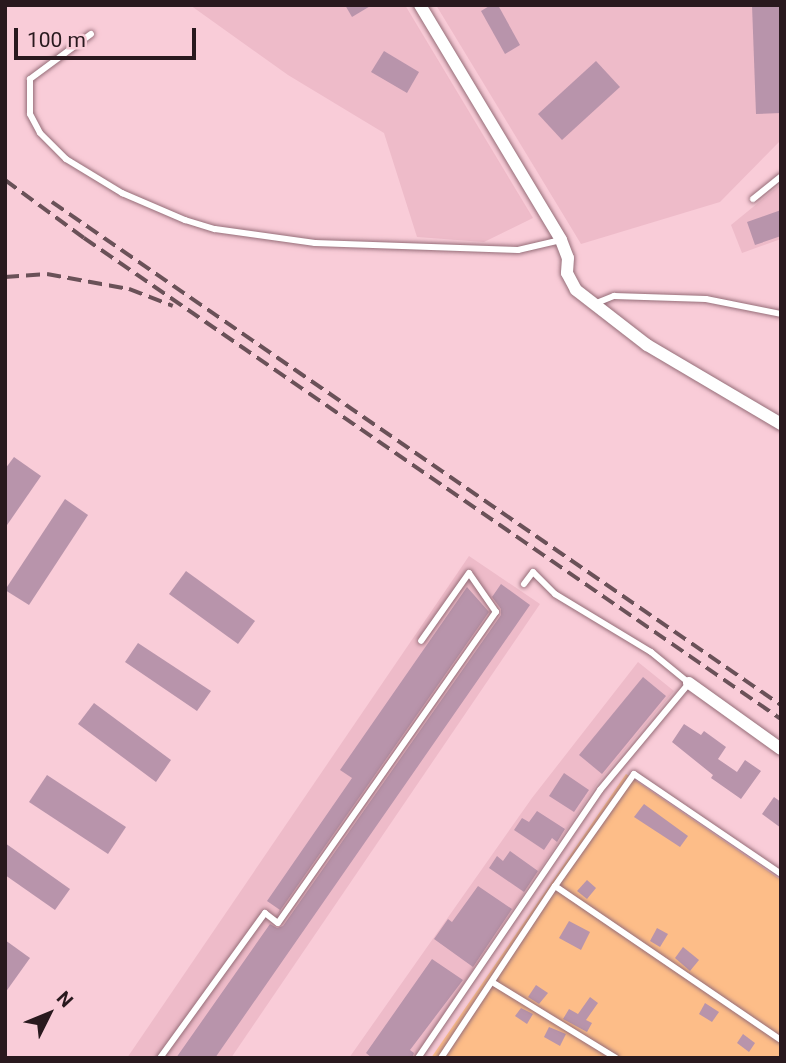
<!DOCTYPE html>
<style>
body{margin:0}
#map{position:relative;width:786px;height:1063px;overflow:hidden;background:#f9ccd8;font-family:Roboto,sans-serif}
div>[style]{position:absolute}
.built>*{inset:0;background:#eebbc9}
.green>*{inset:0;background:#fdbd88}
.building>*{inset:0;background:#b894ab}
.roads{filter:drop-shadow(0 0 2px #956d78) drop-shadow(0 0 2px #956d78)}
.service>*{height:6px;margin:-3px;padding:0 3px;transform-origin:3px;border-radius:3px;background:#fff}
.minor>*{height:12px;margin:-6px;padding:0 6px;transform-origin:6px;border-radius:6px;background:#fff}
.rail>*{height:3.5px;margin-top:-1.75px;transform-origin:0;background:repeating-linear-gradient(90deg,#6a5158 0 14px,transparent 0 21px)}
span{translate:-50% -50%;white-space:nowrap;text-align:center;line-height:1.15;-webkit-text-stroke:5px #f9ccd8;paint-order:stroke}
.frame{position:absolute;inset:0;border:7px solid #29191e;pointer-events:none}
.north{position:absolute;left:14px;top:979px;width:70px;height:70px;-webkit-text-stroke:5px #f9ccd8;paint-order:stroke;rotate:47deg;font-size:19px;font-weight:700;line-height:28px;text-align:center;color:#29191e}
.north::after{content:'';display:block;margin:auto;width:24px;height:32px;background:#29191e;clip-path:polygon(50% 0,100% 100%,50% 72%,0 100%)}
.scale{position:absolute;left:14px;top:28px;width:182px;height:32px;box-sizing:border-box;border:4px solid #29191e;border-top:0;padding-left:9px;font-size:21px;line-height:24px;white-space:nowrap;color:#29191e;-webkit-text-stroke:5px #f9ccd8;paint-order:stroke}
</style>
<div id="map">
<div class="built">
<i style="clip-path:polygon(190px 5px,405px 5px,533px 218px,484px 242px,417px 237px,384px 133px,288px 75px)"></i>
<i style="clip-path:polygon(436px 5px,781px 5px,781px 140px,720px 202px,581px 244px)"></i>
<i style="clip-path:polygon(781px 184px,781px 239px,742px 253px,731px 225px)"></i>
<i style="clip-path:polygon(469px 556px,540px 604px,231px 1058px,127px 1058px)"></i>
<i style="clip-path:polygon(638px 662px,674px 691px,599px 781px,414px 1058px,349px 1058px,532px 798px)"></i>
</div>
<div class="green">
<i style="clip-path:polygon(626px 774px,781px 880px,781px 1058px,431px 1058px)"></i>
</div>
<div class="building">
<i style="clip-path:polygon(345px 5px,372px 5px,352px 17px)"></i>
<i style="clip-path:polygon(491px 5px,498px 5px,520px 45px,505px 54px,481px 11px)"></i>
<i style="clip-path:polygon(752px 5px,781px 5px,781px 113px,756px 114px)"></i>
<i style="clip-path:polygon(384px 51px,419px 72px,407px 93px,371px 72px)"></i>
<i style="clip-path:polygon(596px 61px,620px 87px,562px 140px,538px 114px)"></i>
<i style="clip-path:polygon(781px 210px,781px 236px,755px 245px,747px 222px)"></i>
<i style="clip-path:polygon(14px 457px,41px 476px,5px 528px,5px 469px)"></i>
<i style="clip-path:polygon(65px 499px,88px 515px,29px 605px,5px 590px)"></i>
<i style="clip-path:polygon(186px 571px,255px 621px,238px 644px,169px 594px)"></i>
<i style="clip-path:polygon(501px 584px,530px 605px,215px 1058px,176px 1058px,270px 924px,277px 928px,283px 926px,501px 615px,501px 609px,492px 597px)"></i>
<i style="clip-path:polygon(467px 587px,489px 612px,277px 915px,280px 910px,267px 901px,352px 778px,340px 770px)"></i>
<i style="clip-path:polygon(138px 643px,211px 691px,197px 711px,125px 662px)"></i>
<i style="clip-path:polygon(643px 677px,666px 696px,602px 774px,579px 755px)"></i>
<i style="clip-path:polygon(94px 703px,171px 760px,156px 782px,78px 724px)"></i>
<i style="clip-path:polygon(684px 724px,701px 735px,704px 731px,726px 747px,718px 759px,737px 772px,745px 760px,761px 771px,741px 799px,711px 778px,713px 775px,672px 742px)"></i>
<i style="clip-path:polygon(564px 773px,589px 790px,574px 812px,549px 796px)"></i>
<i style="clip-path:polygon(47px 775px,126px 827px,108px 854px,29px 802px)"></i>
<i style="clip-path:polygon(774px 797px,781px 802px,781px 828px,762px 814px)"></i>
<i style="clip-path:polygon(644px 804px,688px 836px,680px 847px,634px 817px)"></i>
<i style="clip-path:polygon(537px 811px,565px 829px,557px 842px,552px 838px,544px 850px,514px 830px,522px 818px,529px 822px)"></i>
<i style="clip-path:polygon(5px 843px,70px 889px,55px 910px,5px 875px)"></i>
<i style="clip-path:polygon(510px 851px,538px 871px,524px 892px,489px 868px,497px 856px,503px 861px)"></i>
<i style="clip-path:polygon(587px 880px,596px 888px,587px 899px,577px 891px)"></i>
<i style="clip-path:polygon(478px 886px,512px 909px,473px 967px,434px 939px,448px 919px,452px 922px)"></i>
<i style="clip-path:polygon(569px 921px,590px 932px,581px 950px,559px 938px)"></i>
<i style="clip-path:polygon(657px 928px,668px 934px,660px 947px,650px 941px)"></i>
<i style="clip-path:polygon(5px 940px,30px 958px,5px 993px)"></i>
<i style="clip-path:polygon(683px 947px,699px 960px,690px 971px,675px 958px)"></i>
<i style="clip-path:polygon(432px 959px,463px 980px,410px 1050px,414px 1053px,412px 1058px,372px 1058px,366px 1053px)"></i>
<i style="clip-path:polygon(536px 985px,548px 993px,539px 1004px,528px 997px)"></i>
<i style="clip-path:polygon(590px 997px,598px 1003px,586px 1020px,592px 1023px,587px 1032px,563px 1019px,569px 1009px,578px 1014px)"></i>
<i style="clip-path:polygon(705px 1003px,719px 1012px,712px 1022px,699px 1014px)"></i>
<i style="clip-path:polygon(521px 1008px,533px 1014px,527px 1024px,515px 1016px)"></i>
<i style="clip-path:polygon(549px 1027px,566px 1034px,560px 1046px,544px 1037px)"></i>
<i style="clip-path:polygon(743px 1034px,755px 1043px,749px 1052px,737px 1043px)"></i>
</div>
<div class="roads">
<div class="service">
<i style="left:91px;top:34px;width:76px;rotate:143.6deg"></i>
<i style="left:30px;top:79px;width:35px;rotate:90deg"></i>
<i style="left:30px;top:114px;width:21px;rotate:62deg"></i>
<i style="left:40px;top:133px;width:37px;rotate:45deg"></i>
<i style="left:66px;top:159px;width:66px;rotate:31.3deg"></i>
<i style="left:122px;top:193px;width:69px;rotate:23.2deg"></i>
<i style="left:185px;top:220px;width:31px;rotate:17deg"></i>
<i style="left:215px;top:229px;width:101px;rotate:8deg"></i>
<i style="left:315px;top:243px;width:203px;rotate:2deg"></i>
<i style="left:518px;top:250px;width:44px;rotate:-13.1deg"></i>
<i style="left:753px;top:199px;width:36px;rotate:-39deg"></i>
<i style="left:594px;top:304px;width:22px;rotate:-22deg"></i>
<i style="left:614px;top:296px;width:92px;rotate:1.9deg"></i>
<i style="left:706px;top:299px;width:76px;rotate:11.3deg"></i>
<i style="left:555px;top:886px;width:273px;rotate:34.3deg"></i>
<i style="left:492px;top:982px;width:145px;rotate:31.5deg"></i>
<i style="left:160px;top:1058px;width:179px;rotate:-54.1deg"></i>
<i style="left:265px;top:913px;width:16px;rotate:38deg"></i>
<i style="left:278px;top:923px;width:380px;rotate:-55deg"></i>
<i style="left:496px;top:612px;width:47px;rotate:-124.7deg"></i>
<i style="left:469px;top:573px;width:83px;rotate:125.2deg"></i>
<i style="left:418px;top:1058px;width:324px;rotate:-55.8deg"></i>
<i style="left:600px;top:790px;width:139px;rotate:-50.2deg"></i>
<i style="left:689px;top:683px;width:49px;rotate:-140.8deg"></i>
<i style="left:651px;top:652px;width:112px;rotate:-148.9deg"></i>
<i style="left:555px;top:594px;width:31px;rotate:-135deg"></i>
<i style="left:533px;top:572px;width:15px;rotate:127deg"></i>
<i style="left:441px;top:1058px;width:206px;rotate:-56.5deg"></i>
<i style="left:555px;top:886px;width:137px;rotate:-54.8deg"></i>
<i style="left:634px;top:774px;width:178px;rotate:34.2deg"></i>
</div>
<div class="minor">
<i style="left:420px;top:5px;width:274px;rotate:59deg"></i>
<i style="left:561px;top:240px;width:19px;rotate:69deg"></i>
<i style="left:568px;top:258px;width:15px;rotate:94deg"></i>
<i style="left:567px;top:273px;width:19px;rotate:62deg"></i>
<i style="left:576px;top:290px;width:90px;rotate:37.8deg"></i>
<i style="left:647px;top:345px;width:156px;rotate:30.5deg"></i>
<i style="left:689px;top:683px;width:113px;rotate:35.7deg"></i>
</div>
</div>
<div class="rail">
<i style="left:5px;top:180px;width:98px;rotate:36.3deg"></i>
<i style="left:84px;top:238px;width:847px;rotate:34.61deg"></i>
<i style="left:52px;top:202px;width:886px;rotate:34.61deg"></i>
<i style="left:5px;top:277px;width:42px;rotate:-4.1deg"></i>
<i style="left:47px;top:274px;width:83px;rotate:10.4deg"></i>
<i style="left:129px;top:289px;width:47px;rotate:21.1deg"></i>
</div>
<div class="frame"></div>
<div class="north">N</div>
<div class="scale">100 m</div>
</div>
